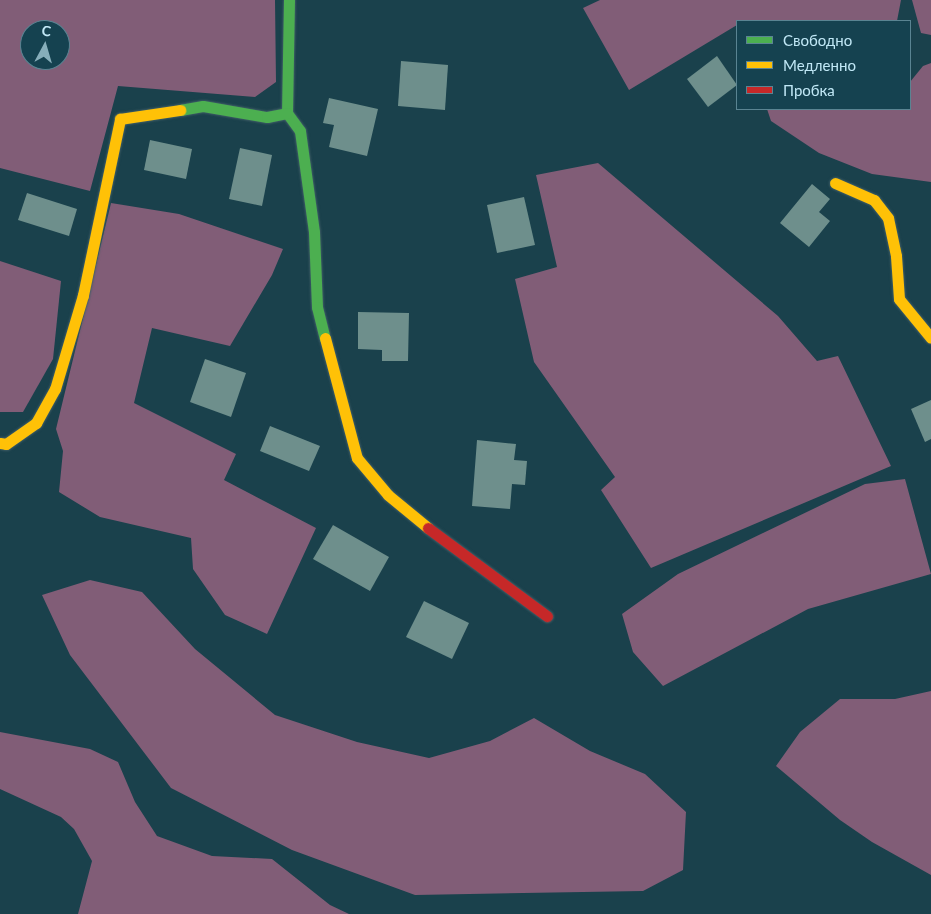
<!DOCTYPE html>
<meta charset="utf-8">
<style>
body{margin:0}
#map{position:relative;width:931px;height:914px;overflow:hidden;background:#1a414c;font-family:Lato,sans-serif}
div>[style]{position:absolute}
.green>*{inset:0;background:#815d77}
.building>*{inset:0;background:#6e8f8c}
.roads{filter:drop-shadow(0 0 1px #405e67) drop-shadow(0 0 1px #405e67)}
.fast>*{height:11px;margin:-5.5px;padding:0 5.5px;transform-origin:5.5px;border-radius:5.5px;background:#4caf50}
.slow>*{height:11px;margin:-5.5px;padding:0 5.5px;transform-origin:5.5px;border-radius:5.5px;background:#ffc107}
.jam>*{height:11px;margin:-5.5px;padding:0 5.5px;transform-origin:5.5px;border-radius:5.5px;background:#c62828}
span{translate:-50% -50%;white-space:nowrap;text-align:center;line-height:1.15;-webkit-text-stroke:5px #154250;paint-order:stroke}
.legend{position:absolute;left:736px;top:20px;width:175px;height:90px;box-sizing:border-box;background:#154250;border:1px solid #5a8492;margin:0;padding:6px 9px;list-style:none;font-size:15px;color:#c1e8f6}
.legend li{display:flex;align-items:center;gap:10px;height:25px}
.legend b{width:25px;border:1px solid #5a8492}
.north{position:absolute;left:20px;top:20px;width:50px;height:50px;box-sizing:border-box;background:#154250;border:1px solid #5a8492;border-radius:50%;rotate:6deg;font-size:14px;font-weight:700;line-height:20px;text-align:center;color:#c1e8f6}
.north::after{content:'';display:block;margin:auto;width:18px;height:22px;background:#87aeba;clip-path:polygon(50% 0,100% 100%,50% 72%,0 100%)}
</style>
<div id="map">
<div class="green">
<i style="clip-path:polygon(evenodd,0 0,275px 0,276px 82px,255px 97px,118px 86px,90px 191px,0 168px,0 0,30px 30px,60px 30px,60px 60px,30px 60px,30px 30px)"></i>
<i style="clip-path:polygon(600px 0,901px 0,897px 21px,737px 21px,737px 25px,629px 90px,583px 8px)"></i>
<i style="clip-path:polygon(912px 0,931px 0,931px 35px,921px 33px)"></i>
<i style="clip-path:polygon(931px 63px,931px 182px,872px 174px,819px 153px,771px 121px,767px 109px,910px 109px,910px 82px,923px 66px)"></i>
<i style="clip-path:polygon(598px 163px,778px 316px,817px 361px,838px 356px,891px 466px,651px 568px,601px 490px,615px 477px,534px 362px,515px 279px,557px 267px,536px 175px)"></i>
<i style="clip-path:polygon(111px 203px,179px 214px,283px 249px,272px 275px,230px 346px,152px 328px,134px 403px,236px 454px,224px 480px,316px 528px,267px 634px,225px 615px,193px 569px,191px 538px,100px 517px,59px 492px,63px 451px,56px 429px)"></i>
<i style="clip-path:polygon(0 261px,61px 281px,53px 359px,23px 412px,0 412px)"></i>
<i style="clip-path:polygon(905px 479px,931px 574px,808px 609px,663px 686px,633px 652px,622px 614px,678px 574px,865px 484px)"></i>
<i style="clip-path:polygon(90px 580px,142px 592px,195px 649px,275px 715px,357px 742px,429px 758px,490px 741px,534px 718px,590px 751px,645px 774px,686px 812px,683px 870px,643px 891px,415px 895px,292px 850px,171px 788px,70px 655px,42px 595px)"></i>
<i style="clip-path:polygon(931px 691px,931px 875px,872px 842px,840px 820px,776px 766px,800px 732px,840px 699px,895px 699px)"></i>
<i style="clip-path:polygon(0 732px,90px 749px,118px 762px,135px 802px,157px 836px,212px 856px,272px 859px,330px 905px,349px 914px,78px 914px,92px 861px,74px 829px,61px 817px,0 789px)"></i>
</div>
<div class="building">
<i style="clip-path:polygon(717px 56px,737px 85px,708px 107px,687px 79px)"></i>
<i style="clip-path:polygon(401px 61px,448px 65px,445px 110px,398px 106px)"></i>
<i style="clip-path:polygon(329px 98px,378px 109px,367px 156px,329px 147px,334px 125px,323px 123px)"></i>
<i style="clip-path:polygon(150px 140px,192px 149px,186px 179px,144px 170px)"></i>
<i style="clip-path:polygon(240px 148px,272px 155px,262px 206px,229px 199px)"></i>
<i style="clip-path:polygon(812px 184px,830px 199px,819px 212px,830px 221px,809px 247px,780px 223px)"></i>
<i style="clip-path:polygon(27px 193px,77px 209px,69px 236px,18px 220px)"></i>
<i style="clip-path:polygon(524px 197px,535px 245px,497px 253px,487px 205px)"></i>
<i style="clip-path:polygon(358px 312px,409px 313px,408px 361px,382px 361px,382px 350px,358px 349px)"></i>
<i style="clip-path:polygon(205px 359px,246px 373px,231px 417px,190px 402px)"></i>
<i style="clip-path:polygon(931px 400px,931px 439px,925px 442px,911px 409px)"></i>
<i style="clip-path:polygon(270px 426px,320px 446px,309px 471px,260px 451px)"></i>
<i style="clip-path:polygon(477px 440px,516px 444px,514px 460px,527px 461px,525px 485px,512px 484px,510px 509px,472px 506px)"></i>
<i style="clip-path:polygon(333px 525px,389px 557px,370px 591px,313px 559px)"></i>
<i style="clip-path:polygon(424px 601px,469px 623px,452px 659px,406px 637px)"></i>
</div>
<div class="roads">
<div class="fast">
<i style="left:289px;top:0;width:113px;rotate:91deg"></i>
<i style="left:287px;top:113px;width:22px;rotate:54deg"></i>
<i style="left:300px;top:131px;width:102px;rotate:82.1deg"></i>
<i style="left:314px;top:232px;width:75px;rotate:87.7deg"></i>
<i style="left:317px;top:307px;width:32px;rotate:76deg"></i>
<i style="left:180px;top:110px;width:23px;rotate:-10deg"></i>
<i style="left:203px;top:106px;width:65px;rotate:9.8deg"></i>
<i style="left:267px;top:117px;width:20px;rotate:-11deg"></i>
</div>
<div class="slow">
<i style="left:835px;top:183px;width:43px;rotate:23.6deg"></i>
<i style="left:874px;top:200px;width:23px;rotate:52deg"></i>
<i style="left:888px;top:218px;width:39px;rotate:78deg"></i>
<i style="left:896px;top:256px;width:43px;rotate:86deg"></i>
<i style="left:899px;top:299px;width:50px;rotate:50.6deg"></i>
<i style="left:325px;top:338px;width:124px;rotate:75.1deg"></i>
<i style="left:357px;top:458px;width:48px;rotate:50deg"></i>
<i style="left:388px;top:495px;width:52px;rotate:39.5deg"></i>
<i style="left:0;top:443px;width:6px;rotate:9deg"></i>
<i style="left:6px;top:444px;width:37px;rotate:-35deg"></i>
<i style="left:36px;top:423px;width:39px;rotate:-61deg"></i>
<i style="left:55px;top:389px;width:98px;rotate:-73.4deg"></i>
<i style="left:83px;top:295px;width:180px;rotate:-78.1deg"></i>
<i style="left:120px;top:119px;width:61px;rotate:-8.5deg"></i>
</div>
<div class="jam">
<i style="left:428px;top:528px;width:148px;rotate:36.5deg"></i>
</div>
</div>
<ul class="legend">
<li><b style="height:6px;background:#4caf50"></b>Свободно</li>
<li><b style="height:6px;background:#ffc107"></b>Медленно</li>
<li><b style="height:6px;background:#c62828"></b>Пробка</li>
</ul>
<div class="north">С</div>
</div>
